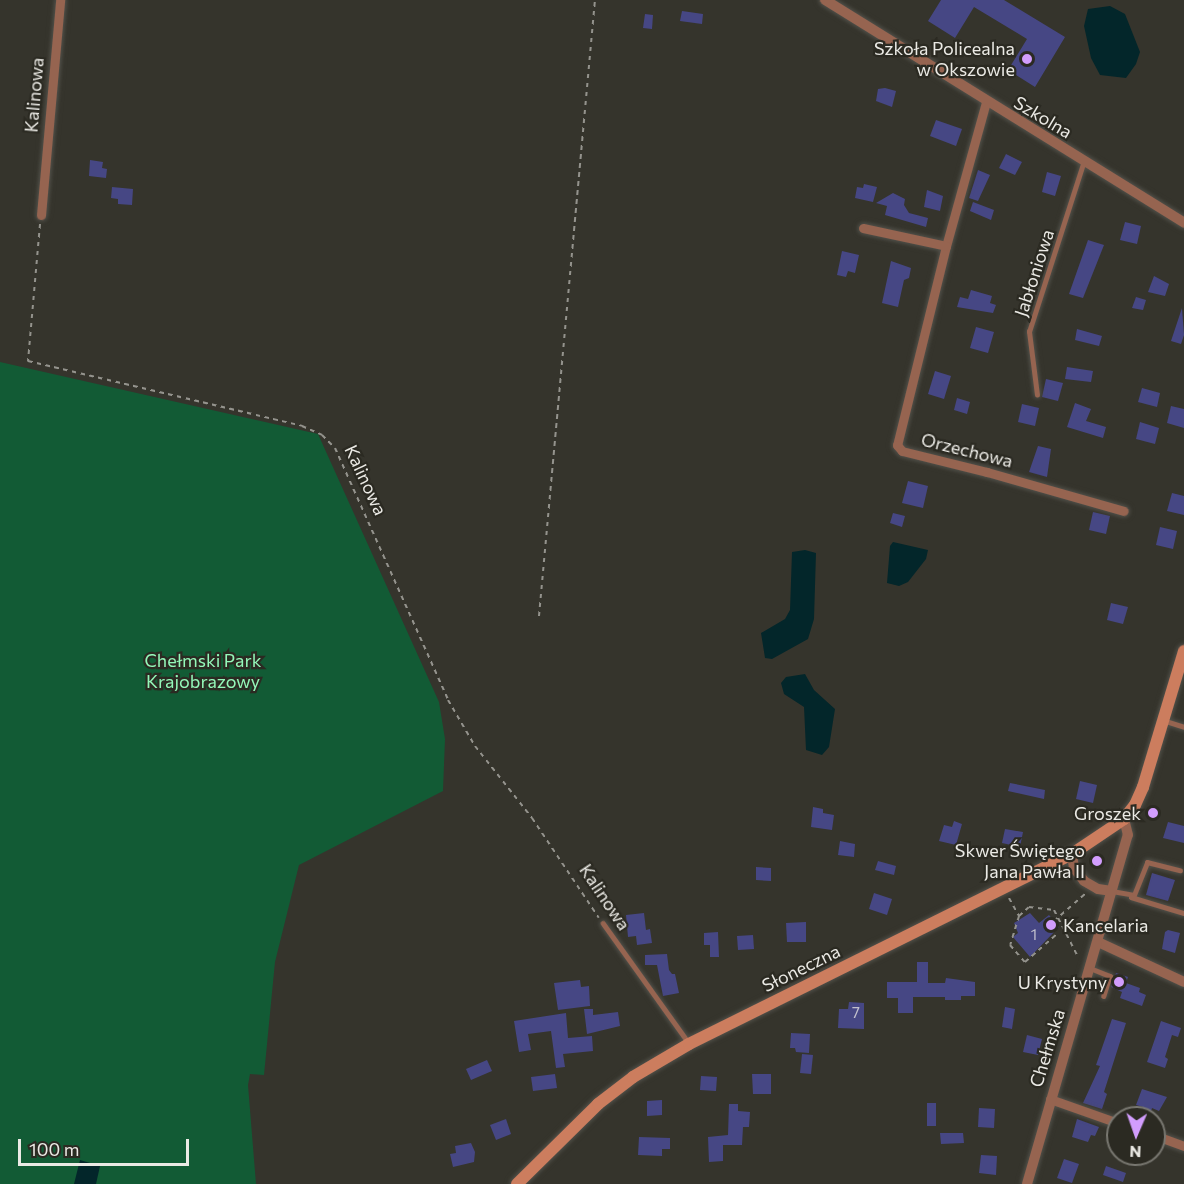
<!DOCTYPE html>
<meta charset="utf-8">
<style>
body{margin:0}
#map{position:relative;width:1184px;height:1184px;overflow:hidden;background:#35342c;font-family:Commissioner,sans-serif}
div>[style]{position:absolute}
.green>*{inset:0;background:#125b35}
.water>*{inset:0;background:#03262a}
.building>*{inset:0;background:#464784}
.path>*{height:2px;margin-top:-1px;transform-origin:0;background:repeating-linear-gradient(90deg,#94938d 0 4.5px,transparent 0 9px)}
.roads{filter:drop-shadow(0 0 2px #52514a) drop-shadow(0 0 2px #52514a)}
.service>*{height:4.5px;margin:-2.25px;padding:0 2.25px;transform-origin:2.25px;border-radius:2.25px;background:#966450}
.minor>*{height:9px;margin:-4.5px;padding:0 4.5px;transform-origin:4.5px;border-radius:4.5px;background:#966450}
.tertiary>*{height:10px;margin:-5px;padding:0 5px;transform-origin:5px;border-radius:5px;background:#966450}
.secondary>*{height:12px;margin:-6px;padding:0 6px;transform-origin:6px;border-radius:6px;background:#cc7d5e}
.dots>*{width:16px;height:16px;translate:-50% -50%;box-sizing:border-box;border:3px solid #2b2a22;border-radius:50%}
span{translate:-50% -50%;white-space:nowrap;text-align:center;line-height:1.15;-webkit-text-stroke:4.5px #2b2a22;paint-order:stroke}
.number-label{font-size:15px;color:#c2c1cd}
.number-label span{-webkit-text-stroke-width:0}
.poi-label{font-size:18px;color:#ebeae5}
.right{translate:-100% -50%;text-align:right}
.left{translate:0 -50%;text-align:left}
.street-label{font-size:18px;color:#ebeae5}
.park-label{font-size:18px;color:#94f8b9}
.north{position:absolute;left:1106px;top:1106px;width:60px;height:60px;box-sizing:border-box;background:#2b2a22;border:2px solid #787770;border-radius:50%;rotate:182deg;font-size:16px;font-weight:700;line-height:24px;text-align:center;color:#ebeae5}
.north::after{content:'';display:block;margin:auto;width:21px;height:27px;background:#d29dfd;clip-path:polygon(50% 0,100% 100%,50% 72%,0 100%)}
.scale{position:absolute;left:18px;top:1139px;width:171px;height:27px;box-sizing:border-box;border:3px solid #ebeae5;border-top:0;padding-left:8px;font-size:18px;line-height:21px;white-space:nowrap;color:#ebeae5;-webkit-text-stroke:4px #2b2a22;paint-order:stroke}
</style>
<div id="map">
<div class="green">
<i style="clip-path:polygon(0 362px,318px 434px,439px 702px,445px 739px,443px 791px,299px 865px,275px 962px,264px 1075px,250px 1074px,248px 1085px,256px 1184px,0 1184px)"></i>
</div>
<div class="water">
<i style="clip-path:polygon(1110px 6px,1125px 14px,1140px 52px,1136px 64px,1126px 78px,1100px 75px,1091px 58px,1084px 26px,1088px 9px)"></i>
<i style="clip-path:polygon(893px 542px,928px 550px,926px 559px,908px 582px,899px 586px,887px 583px,890px 546px)"></i>
<i style="clip-path:polygon(805px 550px,816px 553px,814px 619px,808px 639px,772px 659px,765px 658px,761px 633px,785px 619px,790px 610px,792px 552px)"></i>
<i style="clip-path:polygon(805px 674px,814px 690px,835px 709px,829px 747px,822px 755px,806px 750px,804px 707px,784px 694px,781px 683px,786px 677px)"></i>
<i style="clip-path:polygon(80px 1160px,100px 1166px,96px 1184px,74px 1184px)"></i>
</div>
<div class="building">
<i style="clip-path:polygon(941px 0,1004px 0,1065px 37px,1035px 87px,1008px 70px,1027px 39px,974px 7px,955px 38px,928px 21px)"></i>
<i style="clip-path:polygon(682px 11px,703px 14px,702px 24px,680px 21px)"></i>
<i style="clip-path:polygon(645px 14px,653px 15px,652px 29px,643px 28px)"></i>
<i style="clip-path:polygon(885px 88px,896px 91px,892px 107px,876px 101px,878px 89px)"></i>
<i style="clip-path:polygon(936px 120px,962px 129px,956px 146px,930px 136px)"></i>
<i style="clip-path:polygon(1006px 154px,1022px 162px,1015px 175px,999px 168px)"></i>
<i style="clip-path:polygon(90px 160px,103px 162px,102px 168px,107px 169px,106px 178px,89px 176px)"></i>
<i style="clip-path:polygon(978px 170px,990px 175px,978px 201px,969px 198px)"></i>
<i style="clip-path:polygon(1047px 172px,1061px 176px,1055px 196px,1042px 192px)"></i>
<i style="clip-path:polygon(864px 184px,877px 187px,873px 202px,855px 198px,857px 187px,863px 188px)"></i>
<i style="clip-path:polygon(112px 187px,133px 189px,132px 205px,118px 204px,118px 199px,111px 198px)"></i>
<i style="clip-path:polygon(927px 190px,943px 196px,940px 211px,924px 207px)"></i>
<i style="clip-path:polygon(893px 193px,905px 199px,904px 205px,909px 213px,928px 218px,926px 227px,885px 215px,887px 206px,876px 203px)"></i>
<i style="clip-path:polygon(973px 202px,994px 210px,991px 220px,970px 211px)"></i>
<i style="clip-path:polygon(1125px 222px,1141px 226px,1137px 244px,1120px 240px)"></i>
<i style="clip-path:polygon(1088px 240px,1104px 245px,1083px 298px,1069px 294px)"></i>
<i style="clip-path:polygon(842px 251px,859px 255px,855px 273px,848px 271px,846px 277px,837px 275px)"></i>
<i style="clip-path:polygon(891px 261px,911px 268px,909px 278px,904px 280px,898px 307px,882px 303px)"></i>
<i style="clip-path:polygon(1154px 276px,1169px 284px,1165px 296px,1148px 292px)"></i>
<i style="clip-path:polygon(971px 290px,992px 296px,990px 303px,996px 305px,993px 313px,957px 307px,960px 297px,968px 299px)"></i>
<i style="clip-path:polygon(1136px 297px,1146px 300px,1143px 310px,1132px 308px)"></i>
<i style="clip-path:polygon(1182px 308px,1184px 335px,1181px 344px,1171px 341px)"></i>
<i style="clip-path:polygon(976px 327px,994px 332px,988px 353px,970px 348px)"></i>
<i style="clip-path:polygon(1077px 329px,1102px 336px,1099px 346px,1075px 340px)"></i>
<i style="clip-path:polygon(1067px 367px,1093px 371px,1091px 382px,1065px 379px)"></i>
<i style="clip-path:polygon(935px 371px,951px 376px,944px 399px,928px 394px)"></i>
<i style="clip-path:polygon(1046px 379px,1063px 383px,1058px 401px,1042px 397px)"></i>
<i style="clip-path:polygon(1142px 388px,1160px 393px,1157px 407px,1138px 402px)"></i>
<i style="clip-path:polygon(957px 398px,970px 402px,967px 414px,954px 410px)"></i>
<i style="clip-path:polygon(1075px 403px,1091px 409px,1086px 421px,1106px 427px,1103px 438px,1067px 427px)"></i>
<i style="clip-path:polygon(1022px 404px,1039px 408px,1035px 426px,1018px 422px)"></i>
<i style="clip-path:polygon(1171px 406px,1184px 409px,1184px 428px,1167px 423px)"></i>
<i style="clip-path:polygon(1140px 422px,1159px 428px,1155px 444px,1136px 439px)"></i>
<i style="clip-path:polygon(1038px 446px,1051px 449px,1047px 477px,1029px 472px)"></i>
<i style="clip-path:polygon(908px 481px,928px 486px,923px 508px,902px 503px)"></i>
<i style="clip-path:polygon(1172px 493px,1184px 496px,1184px 515px,1167px 511px)"></i>
<i style="clip-path:polygon(1093px 512px,1110px 516px,1106px 534px,1089px 530px)"></i>
<i style="clip-path:polygon(893px 513px,905px 516px,902px 527px,890px 523px)"></i>
<i style="clip-path:polygon(1160px 527px,1177px 531px,1173px 549px,1156px 545px)"></i>
<i style="clip-path:polygon(1111px 603px,1128px 607px,1123px 624px,1107px 620px)"></i>
<i style="clip-path:polygon(1080px 781px,1097px 785px,1093px 803px,1076px 799px)"></i>
<i style="clip-path:polygon(1010px 783px,1045px 790px,1044px 799px,1008px 791px)"></i>
<i style="clip-path:polygon(813px 807px,823px 809px,823px 813px,834px 815px,832px 830px,811px 827px)"></i>
<i style="clip-path:polygon(954px 821px,962px 824px,956px 845px,939px 841px,944px 825px,952px 827px)"></i>
<i style="clip-path:polygon(1168px 822px,1184px 826px,1184px 843px,1163px 838px)"></i>
<i style="clip-path:polygon(1005px 829px,1023px 832px,1020px 847px,1002px 843px)"></i>
<i style="clip-path:polygon(840px 841px,855px 844px,854px 857px,838px 855px)"></i>
<i style="clip-path:polygon(878px 861px,896px 866px,894px 875px,875px 870px)"></i>
<i style="clip-path:polygon(756px 867px,771px 868px,771px 881px,756px 880px)"></i>
<i style="clip-path:polygon(1152px 873px,1175px 880px,1168px 901px,1146px 895px)"></i>
<i style="clip-path:polygon(874px 893px,892px 899px,887px 915px,869px 909px)"></i>
<i style="clip-path:polygon(644px 913px,646px 930px,650px 929px,652px 943px,637px 945px,636px 936px,628px 937px,626px 915px)"></i>
<i style="clip-path:polygon(1030px 913px,1039px 923px,1049px 915px,1059px 927px,1030px 957px,1013px 937px,1018px 933px,1014px 923px)"></i>
<i style="clip-path:polygon(806px 922px,806px 942px,787px 942px,786px 923px)"></i>
<i style="clip-path:polygon(1168px 930px,1180px 933px,1175px 953px,1162px 949px,1165px 932px)"></i>
<i style="clip-path:polygon(718px 932px,719px 957px,710px 957px,710px 945px,704px 945px,704px 933px)"></i>
<i style="clip-path:polygon(753px 935px,754px 949px,738px 950px,737px 936px)"></i>
<i style="clip-path:polygon(667px 954px,669px 970px,672px 974px,675px 974px,679px 993px,663px 996px,657px 965px,645px 965px,645px 955px)"></i>
<i style="clip-path:polygon(917px 962px,928px 962px,928px 983px,945px 983px,946px 978px,975px 982px,975px 996px,961px 996px,961px 1000px,945px 1000px,945px 997px,913px 997px,913px 1013px,898px 1013px,898px 998px,887px 998px,887px 982px,917px 982px)"></i>
<i style="clip-path:polygon(1116px 973px,1128px 977px,1126px 983px,1140px 988px,1139px 992px,1146px 995px,1142px 1006px,1120px 998px,1122px 992px,1111px 987px)"></i>
<i style="clip-path:polygon(580px 980px,581px 987px,589px 986px,590px 1006px,558px 1010px,554px 983px)"></i>
<i style="clip-path:polygon(849px 1002px,864px 1003px,864px 1029px,838px 1028px,839px 1009px,848px 1009px)"></i>
<i style="clip-path:polygon(1005px 1007px,1015px 1009px,1012px 1029px,1002px 1027px)"></i>
<i style="clip-path:polygon(584px 1009px,593px 1009px,593px 1015px,618px 1012px,620px 1026px,587px 1034px)"></i>
<i style="clip-path:polygon(566px 1013px,568px 1038px,592px 1036px,593px 1051px,563px 1054px,565px 1067px,556px 1068px,551px 1031px,528px 1034px,531px 1050px,519px 1052px,514px 1021px)"></i>
<i style="clip-path:polygon(1112px 1019px,1126px 1023px,1104px 1092px,1107px 1094px,1102px 1109px,1083px 1103px,1100px 1066px,1096px 1065px)"></i>
<i style="clip-path:polygon(1161px 1021px,1181px 1028px,1178px 1037px,1172px 1035px,1165px 1057px,1168px 1059px,1165px 1068px,1147px 1062px)"></i>
<i style="clip-path:polygon(791px 1033px,810px 1034px,809px 1053px,796px 1052px,795px 1048px,790px 1048px)"></i>
<i style="clip-path:polygon(1027px 1035px,1042px 1039px,1038px 1055px,1023px 1052px)"></i>
<i style="clip-path:polygon(802px 1054px,813px 1055px,811px 1074px,800px 1073px)"></i>
<i style="clip-path:polygon(487px 1060px,492px 1071px,471px 1080px,466px 1069px)"></i>
<i style="clip-path:polygon(555px 1074px,557px 1088px,533px 1091px,531px 1077px)"></i>
<i style="clip-path:polygon(752px 1074px,771px 1074px,771px 1094px,753px 1094px)"></i>
<i style="clip-path:polygon(701px 1076px,717px 1077px,716px 1091px,700px 1090px)"></i>
<i style="clip-path:polygon(1142px 1089px,1167px 1097px,1159px 1111px,1152px 1108px,1149px 1118px,1139px 1118px,1143px 1107px,1136px 1105px)"></i>
<i style="clip-path:polygon(662px 1100px,662px 1115px,647px 1116px,647px 1101px)"></i>
<i style="clip-path:polygon(927px 1103px,936px 1103px,936px 1126px,927px 1126px)"></i>
<i style="clip-path:polygon(729px 1104px,738px 1104px,738px 1111px,750px 1112px,749px 1127px,743px 1127px,742px 1145px,723px 1145px,723px 1161px,709px 1162px,708px 1137px,728px 1135px)"></i>
<i style="clip-path:polygon(979px 1108px,995px 1109px,994px 1128px,978px 1127px)"></i>
<i style="clip-path:polygon(506px 1119px,511px 1134px,496px 1140px,490px 1125px)"></i>
<i style="clip-path:polygon(1077px 1119px,1099px 1127px,1095px 1136px,1091px 1135px,1088px 1142px,1072px 1137px)"></i>
<i style="clip-path:polygon(940px 1133px,963px 1133px,964px 1143px,941px 1144px)"></i>
<i style="clip-path:polygon(639px 1137px,670px 1138px,670px 1149px,662px 1149px,662px 1156px,638px 1155px)"></i>
<i style="clip-path:polygon(471px 1143px,475px 1152px,474px 1162px,453px 1167px,450px 1154px,456px 1153px,455px 1146px)"></i>
<i style="clip-path:polygon(981px 1155px,997px 1156px,996px 1175px,979px 1173px)"></i>
<i style="clip-path:polygon(1064px 1159px,1079px 1164px,1072px 1183px,1057px 1178px)"></i>
<i style="clip-path:polygon(1106px 1166px,1126px 1173px,1123px 1182px,1103px 1175px)"></i>
</div>
<div class="path">
<i style="left:40px;top:224px;width:138px;rotate:95deg"></i>
<i style="left:28px;top:361px;width:282px;rotate:13.3deg"></i>
<i style="left:302px;top:426px;width:22px;rotate:24deg"></i>
<i style="left:322px;top:435px;width:18px;rotate:45deg"></i>
<i style="left:335px;top:448px;width:276px;rotate:65.8deg"></i>
<i style="left:448px;top:700px;width:53px;rotate:59.6deg"></i>
<i style="left:475px;top:746px;width:92px;rotate:51.6deg"></i>
<i style="left:532px;top:818px;width:120px;rotate:56.2deg"></i>
<i style="left:539px;top:616px;width:619px;rotate:-84.81deg"></i>
<i style="left:1009px;top:898px;width:21px;rotate:61deg"></i>
<i style="left:1019px;top:916px;width:13px;rotate:-42deg"></i>
<i style="left:1029px;top:907px;width:25px;rotate:7deg"></i>
<i style="left:1054px;top:910px;width:51px;rotate:62.9deg"></i>
<i style="left:1019px;top:916px;width:30px;rotate:107deg"></i>
<i style="left:1010px;top:945px;width:23px;rotate:49deg"></i>
<i style="left:1025px;top:962px;width:44px;rotate:-41.3deg"></i>
<i style="left:1054px;top:921px;width:41px;rotate:-41.1deg"></i>
</div>
<div class="roads">
<div class="service">
<i style="left:1037px;top:395px;width:64px;rotate:-97.2deg"></i>
<i style="left:1029px;top:332px;width:180px;rotate:-72.2deg"></i>
<i style="left:1166px;top:721px;width:19px;rotate:18deg"></i>
<i style="left:1112px;top:891px;width:22px;rotate:10deg"></i>
<i style="left:1134px;top:895px;width:35px;rotate:-68deg"></i>
<i style="left:1147px;top:862px;width:34px;rotate:14deg"></i>
<i style="left:1131px;top:897px;width:55px;rotate:16.8deg"></i>
<i style="left:603px;top:923px;width:148px;rotate:54.4deg"></i>
<i style="left:1090px;top:968px;width:22px;rotate:22deg"></i>
<i style="left:1110px;top:976px;width:21px;rotate:107deg"></i>
</div>
<div class="minor">
<i style="left:986px;top:102px;width:149px;rotate:105.5deg"></i>
<i style="left:946px;top:246px;width:205px;rotate:103.8deg"></i>
<i style="left:897px;top:445px;width:8px;rotate:50deg"></i>
<i style="left:902px;top:451px;width:88px;rotate:13.9deg"></i>
<i style="left:987px;top:472px;width:142px;rotate:15.9deg"></i>
<i style="left:41px;top:215px;width:216px;rotate:-84.9deg"></i>
<i style="left:863px;top:228px;width:85px;rotate:12.2deg"></i>
<i style="left:1050px;top:1099px;width:72px;rotate:19.4deg"></i>
<i style="left:1154px;top:1135px;width:32px;rotate:20deg"></i>
</div>
<div class="tertiary">
<i style="left:825px;top:0;width:423px;rotate:31.8deg"></i>
<i style="left:1072px;top:854px;width:14px;rotate:82deg"></i>
<i style="left:1074px;top:868px;width:16px;rotate:52deg"></i>
<i style="left:1084px;top:881px;width:16px;rotate:30deg"></i>
<i style="left:1098px;top:889px;width:14px;rotate:8deg"></i>
<i style="left:1098px;top:942px;width:95px;rotate:24.9deg"></i>
<i style="left:1027px;top:1184px;width:363px;rotate:-73.9deg"></i>
<i style="left:1128px;top:835px;width:16px;rotate:-104deg"></i>
</div>
<div class="secondary">
<i style="left:517px;top:1184px;width:114px;rotate:-44.6deg"></i>
<i style="left:598px;top:1104px;width:44px;rotate:-37.6deg"></i>
<i style="left:633px;top:1077px;width:65px;rotate:-30.5deg"></i>
<i style="left:689px;top:1044px;width:428px;rotate:-26.4deg"></i>
<i style="left:1072px;top:854px;width:63px;rotate:-33.9deg"></i>
<i style="left:1124px;top:819px;width:18px;rotate:-52deg"></i>
<i style="left:1135px;top:805px;width:20px;rotate:-66deg"></i>
<i style="left:1143px;top:787px;width:142px;rotate:-73.2deg"></i>
</div>
</div>
<div class="dots">
<i style="left:1027px;top:59px;background:#d29dfd"></i>
<i style="left:1153px;top:813px;background:#d29dfd"></i>
<i style="left:1097px;top:861px;background:#d29dfd"></i>
<i style="left:1051px;top:925px;background:#d29dfd"></i>
<i style="left:1119px;top:982px;background:#d29dfd"></i>
</div>
<div class="number-label">
<span style="left:1034px;top:935px">1</span>
<span style="left:856px;top:1013px">7</span>
</div>
<div class="poi-label">
<span class="right" style="left:1015px;top:59px">Szkoła Policealna<br>w Okszowie</span>
<span class="right" style="left:1141px;top:813px">Groszek</span>
<span class="right" style="left:1085px;top:861px">Skwer Świętego<br>Jana Pawła II</span>
<span class="left" style="left:1063px;top:925px">Kancelaria</span>
<span class="right" style="left:1107px;top:982px">U Krystyny</span>
</div>
<div class="street-label">
<span style="left:34px;top:95px;rotate:-85deg">Kalinowa</span>
<span style="left:1043px;top:117px;rotate:31deg">Szkolna</span>
<span style="left:1034px;top:273px;rotate:-72deg">Jabłoniowa</span>
<span style="left:967px;top:450px;rotate:14deg">Orzechowa</span>
<span style="left:366px;top:480px;rotate:65deg">Kalinowa</span>
<span style="left:605px;top:897px;rotate:56deg">Kalinowa</span>
<span style="left:801px;top:968px;rotate:-26deg">Słoneczna</span>
<span style="left:1047px;top:1048px;rotate:-73deg">Chełmska</span>
</div>
<div class="park-label">
<span style="left:203px;top:671px">Chełmski Park<br>Krajobrazowy</span>
</div>
<div class="north">N</div>
<div class="scale">100 m</div>
</div>
